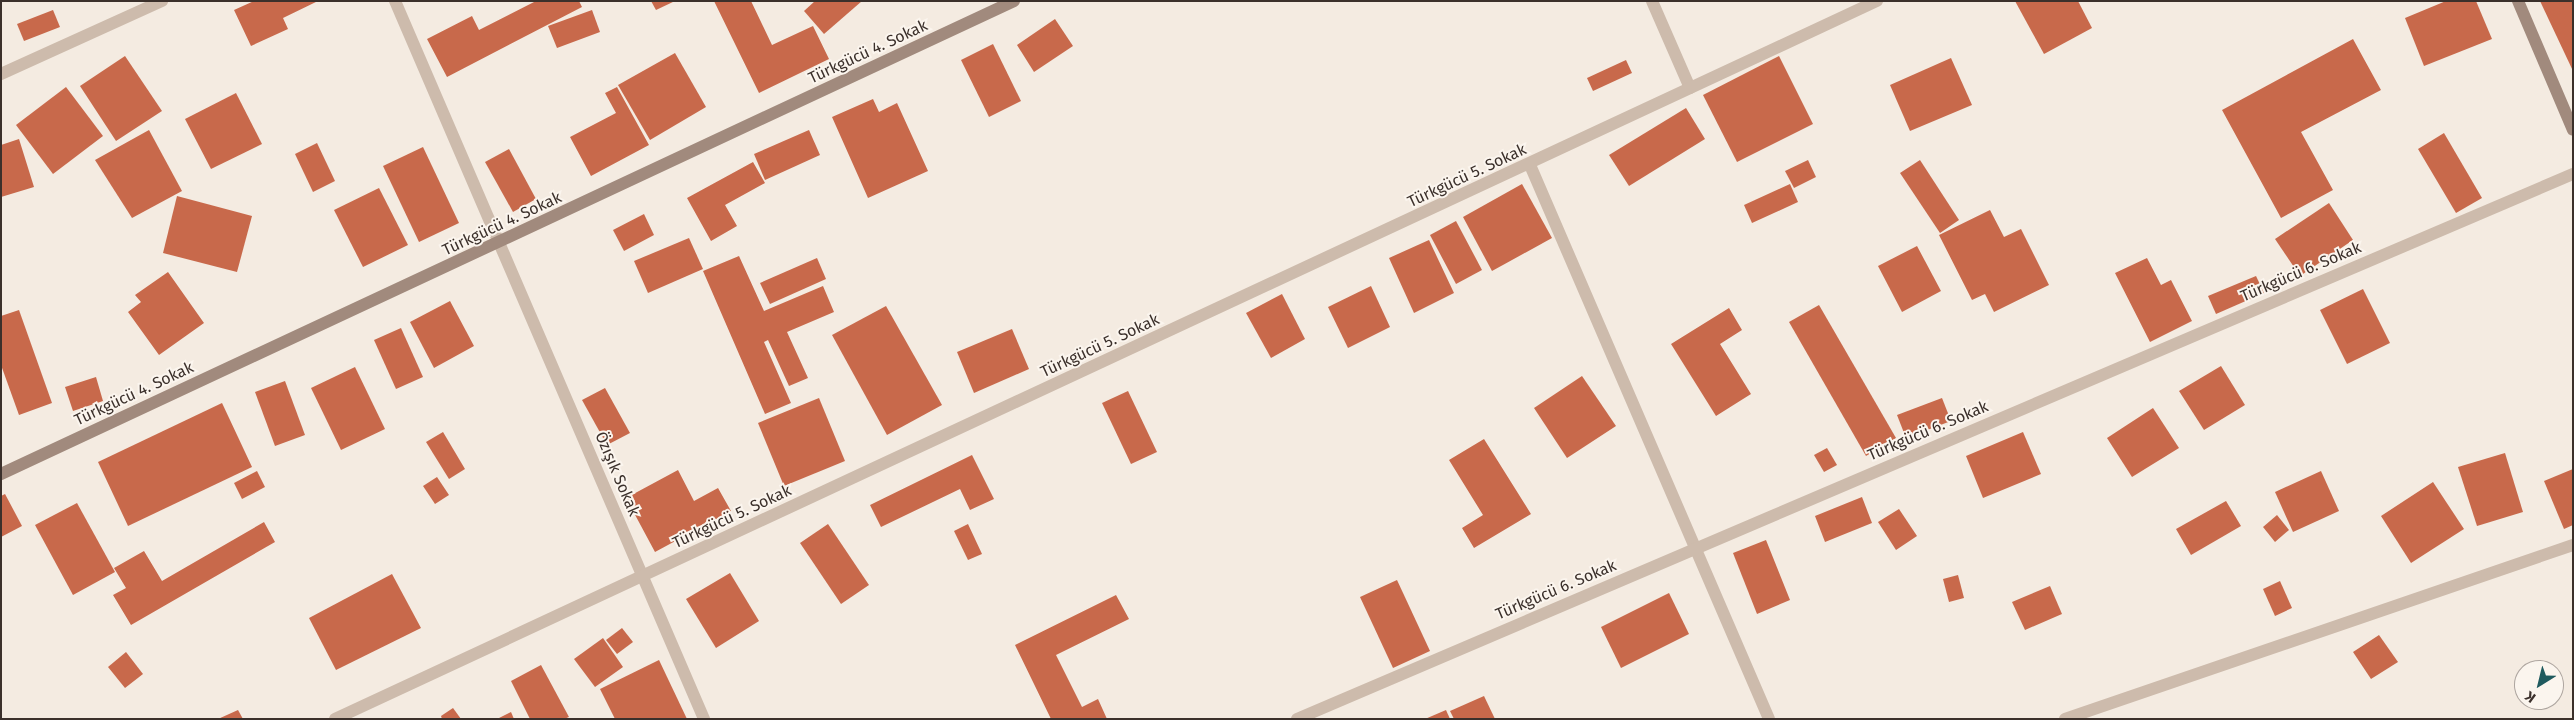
<!DOCTYPE html>
<meta charset="utf-8">
<style>
body{margin:0}
#map{position:relative;width:2574px;height:720px;overflow:hidden;background:#f4ebe1;font-family:"Fira Sans",sans-serif}
div>[style]{position:absolute}
.building>*{inset:0;background:#c8694b}
.street>*{height:12px;margin:-6px;padding:0 6px;transform-origin:6px;border-radius:6px;background:#cdbbac}
.secondary>*{height:12px;margin:-6px;padding:0 6px;transform-origin:6px;border-radius:6px;background:#a18a7d}
span{translate:-50% -50%;white-space:nowrap;text-align:center;line-height:1.15;-webkit-text-stroke:4px #fbf5ee;paint-order:stroke}
.street-label{font-size:16px;color:#3b302b}
.frame{position:absolute;inset:0;border:2px solid #3b302b;pointer-events:none}
.north{position:absolute;left:2514px;top:660px;width:50px;height:50px;box-sizing:border-box;background:#fbf5ee;border:1px solid #aea6a0;border-radius:50%;rotate:216deg;font-size:14px;font-weight:700;line-height:20px;text-align:center;color:#3b302b}
.north::after{content:'';display:block;margin:auto;width:18px;height:22px;background:#1f5a5e;clip-path:polygon(50% 0,100% 100%,50% 72%,0 100%)}
</style>
<div id="map">
<div class="building">
<i style="clip-path:polygon(254px 1px,318px 1px,283px 18px,288px 29px,251px 46px,234px 10px)"></i>
<i style="clip-path:polygon(536px 1px,579px 1px,582px 7px,447px 77px,427px 39px,472px 16px,479px 30px)"></i>
<i style="clip-path:polygon(651px 1px,675px 1px,656px 10px)"></i>
<i style="clip-path:polygon(714px 1px,751px 1px,772px 45px,813px 26px,829px 59px,759px 93px)"></i>
<i style="clip-path:polygon(815px 1px,862px 1px,824px 34px,804px 11px)"></i>
<i style="clip-path:polygon(2015px 1px,2078px 1px,2092px 28px,2044px 54px)"></i>
<i style="clip-path:polygon(2446px 1px,2476px 1px,2492px 39px,2424px 66px,2405px 18px)"></i>
<i style="clip-path:polygon(2540px 1px,2573px 1px,2573px 71px)"></i>
<i style="clip-path:polygon(53px 10px,60px 27px,24px 41px,17px 24px)"></i>
<i style="clip-path:polygon(592px 10px,600px 32px,557px 48px,548px 26px)"></i>
<i style="clip-path:polygon(1055px 19px,1073px 46px,1034px 72px,1017px 45px)"></i>
<i style="clip-path:polygon(2353px 39px,2381px 90px,2301px 132px,2333px 190px,2281px 218px,2222px 110px)"></i>
<i style="clip-path:polygon(993px 44px,1021px 101px,989px 117px,961px 60px)"></i>
<i style="clip-path:polygon(675px 53px,706px 107px,650px 140px,618px 85px)"></i>
<i style="clip-path:polygon(125px 56px,162px 111px,116px 141px,80px 86px)"></i>
<i style="clip-path:polygon(1779px 56px,1813px 124px,1737px 162px,1703px 95px)"></i>
<i style="clip-path:polygon(1951px 58px,1972px 105px,1910px 131px,1890px 85px)"></i>
<i style="clip-path:polygon(1626px 60px,1632px 73px,1593px 91px,1587px 78px)"></i>
<i style="clip-path:polygon(66px 87px,103px 136px,53px 174px,16px 125px)"></i>
<i style="clip-path:polygon(617px 87px,649px 145px,591px 176px,570px 137px,616px 113px,605px 93px)"></i>
<i style="clip-path:polygon(236px 93px,262px 144px,211px 169px,185px 119px)"></i>
<i style="clip-path:polygon(873px 99px,879px 112px,897px 103px,928px 171px,868px 198px,832px 117px)"></i>
<i style="clip-path:polygon(1686px 108px,1705px 139px,1629px 186px,1609px 155px)"></i>
<i style="clip-path:polygon(149px 130px,182px 191px,132px 218px,95px 160px)"></i>
<i style="clip-path:polygon(809px 130px,820px 155px,765px 180px,754px 154px)"></i>
<i style="clip-path:polygon(2444px 133px,2482px 198px,2456px 213px,2418px 149px)"></i>
<i style="clip-path:polygon(19px 139px,34px 187px,1px 197px,1px 145px)"></i>
<i style="clip-path:polygon(317px 143px,335px 181px,313px 192px,295px 154px)"></i>
<i style="clip-path:polygon(423px 147px,459px 223px,419px 242px,383px 166px)"></i>
<i style="clip-path:polygon(509px 149px,536px 199px,513px 212px,485px 162px)"></i>
<i style="clip-path:polygon(1808px 160px,1816px 177px,1794px 188px,1785px 171px)"></i>
<i style="clip-path:polygon(1920px 160px,1959px 220px,1940px 233px,1900px 173px)"></i>
<i style="clip-path:polygon(753px 162px,765px 183px,725px 205px,737px 226px,711px 241px,687px 198px)"></i>
<i style="clip-path:polygon(1522px 184px,1552px 238px,1492px 271px,1463px 217px)"></i>
<i style="clip-path:polygon(1790px 184px,1798px 202px,1752px 223px,1744px 205px)"></i>
<i style="clip-path:polygon(379px 188px,408px 245px,363px 267px,334px 210px)"></i>
<i style="clip-path:polygon(177px 196px,252px 216px,237px 272px,163px 253px)"></i>
<i style="clip-path:polygon(2329px 203px,2353px 240px,2300px 276px,2275px 239px)"></i>
<i style="clip-path:polygon(1990px 210px,2004px 237px,2021px 229px,2049px 285px,1994px 312px,1985px 294px,1972px 300px,1939px 235px)"></i>
<i style="clip-path:polygon(644px 214px,654px 235px,624px 251px,613px 230px)"></i>
<i style="clip-path:polygon(1456px 221px,1482px 270px,1456px 284px,1430px 235px)"></i>
<i style="clip-path:polygon(689px 238px,703px 269px,648px 293px,634px 261px)"></i>
<i style="clip-path:polygon(1429px 240px,1454px 293px,1414px 313px,1389px 258px)"></i>
<i style="clip-path:polygon(1917px 246px,1941px 291px,1902px 312px,1878px 266px)"></i>
<i style="clip-path:polygon(739px 256px,764px 311px,823px 286px,834px 312px,787px 332px,808px 378px,789px 386px,768px 340px,764px 342px,791px 403px,765px 414px,703px 271px)"></i>
<i style="clip-path:polygon(817px 258px,826px 279px,770px 304px,760px 283px)"></i>
<i style="clip-path:polygon(2147px 258px,2161px 285px,2171px 280px,2192px 321px,2150px 342px,2115px 273px)"></i>
<i style="clip-path:polygon(168px 272px,204px 323px,159px 355px,128px 312px,141px 302px,135px 295px)"></i>
<i style="clip-path:polygon(2256px 276px,2264px 293px,2216px 314px,2208px 296px)"></i>
<i style="clip-path:polygon(1371px 286px,1390px 327px,1348px 348px,1328px 307px)"></i>
<i style="clip-path:polygon(2363px 289px,2390px 343px,2347px 364px,2320px 310px)"></i>
<i style="clip-path:polygon(1282px 294px,1305px 339px,1271px 358px,1246px 313px)"></i>
<i style="clip-path:polygon(450px 301px,474px 346px,434px 368px,410px 322px)"></i>
<i style="clip-path:polygon(1819px 305px,1896px 438px,1866px 456px,1789px 322px)"></i>
<i style="clip-path:polygon(886px 306px,942px 405px,887px 435px,832px 335px)"></i>
<i style="clip-path:polygon(1729px 308px,1742px 330px,1720px 344px,1751px 394px,1716px 416px,1671px 344px)"></i>
<i style="clip-path:polygon(19px 310px,52px 403px,19px 415px,1px 365px,1px 316px)"></i>
<i style="clip-path:polygon(401px 328px,423px 377px,396px 389px,374px 340px)"></i>
<i style="clip-path:polygon(1012px 329px,1029px 369px,974px 393px,957px 352px)"></i>
<i style="clip-path:polygon(2221px 366px,2245px 405px,2204px 430px,2179px 391px)"></i>
<i style="clip-path:polygon(355px 367px,385px 429px,341px 450px,311px 388px)"></i>
<i style="clip-path:polygon(1582px 376px,1616px 426px,1567px 458px,1534px 408px)"></i>
<i style="clip-path:polygon(96px 377px,103px 401px,73px 411px,65px 387px)"></i>
<i style="clip-path:polygon(285px 381px,305px 435px,275px 446px,255px 392px)"></i>
<i style="clip-path:polygon(605px 388px,630px 433px,607px 445px,582px 400px)"></i>
<i style="clip-path:polygon(1128px 391px,1157px 452px,1131px 464px,1102px 403px)"></i>
<i style="clip-path:polygon(819px 398px,845px 461px,784px 486px,758px 423px)"></i>
<i style="clip-path:polygon(1942px 398px,1951px 421px,1906px 438px,1897px 415px)"></i>
<i style="clip-path:polygon(222px 403px,252px 467px,128px 526px,98px 462px)"></i>
<i style="clip-path:polygon(2153px 408px,2179px 448px,2132px 477px,2107px 438px)"></i>
<i style="clip-path:polygon(443px 432px,465px 469px,449px 479px,426px 442px)"></i>
<i style="clip-path:polygon(2023px 432px,2041px 474px,1983px 498px,1966px 456px)"></i>
<i style="clip-path:polygon(1484px 439px,1531px 514px,1474px 548px,1462px 528px,1483px 515px,1449px 460px)"></i>
<i style="clip-path:polygon(1827px 448px,1837px 465px,1824px 472px,1814px 455px)"></i>
<i style="clip-path:polygon(2505px 453px,2523px 512px,2477px 526px,2458px 467px)"></i>
<i style="clip-path:polygon(972px 455px,994px 499px,970px 510px,960px 489px,881px 527px,870px 505px)"></i>
<i style="clip-path:polygon(2573px 469px,2573px 525px,2564px 529px,2544px 481px)"></i>
<i style="clip-path:polygon(678px 470px,694px 501px,718px 488px,731px 511px,655px 552px,626px 498px)"></i>
<i style="clip-path:polygon(257px 471px,265px 487px,242px 499px,234px 483px)"></i>
<i style="clip-path:polygon(2321px 471px,2339px 511px,2293px 532px,2275px 492px)"></i>
<i style="clip-path:polygon(437px 477px,449px 495px,435px 504px,423px 486px)"></i>
<i style="clip-path:polygon(2433px 482px,2464px 529px,2411px 563px,2381px 516px)"></i>
<i style="clip-path:polygon(5px 494px,22px 526px,1px 537px,1px 496px)"></i>
<i style="clip-path:polygon(1862px 497px,1872px 523px,1825px 542px,1815px 516px)"></i>
<i style="clip-path:polygon(2226px 501px,2241px 526px,2191px 555px,2176px 529px)"></i>
<i style="clip-path:polygon(77px 503px,115px 572px,73px 595px,35px 525px)"></i>
<i style="clip-path:polygon(1899px 509px,1917px 536px,1896px 550px,1878px 522px)"></i>
<i style="clip-path:polygon(2277px 515px,2289px 530px,2275px 542px,2263px 527px)"></i>
<i style="clip-path:polygon(264px 522px,275px 542px,131px 625px,113px 595px,126px 588px,114px 568px,144px 551px,162px 581px)"></i>
<i style="clip-path:polygon(828px 524px,869px 585px,841px 604px,800px 543px)"></i>
<i style="clip-path:polygon(968px 524px,982px 554px,968px 560px,954px 531px)"></i>
<i style="clip-path:polygon(1766px 540px,1790px 600px,1757px 614px,1733px 553px)"></i>
<i style="clip-path:polygon(730px 573px,759px 621px,716px 648px,686px 599px)"></i>
<i style="clip-path:polygon(392px 574px,421px 628px,336px 670px,309px 618px)"></i>
<i style="clip-path:polygon(1958px 575px,1964px 598px,1949px 602px,1943px 579px)"></i>
<i style="clip-path:polygon(1397px 580px,1430px 651px,1393px 668px,1360px 597px)"></i>
<i style="clip-path:polygon(2280px 581px,2292px 608px,2275px 616px,2263px 589px)"></i>
<i style="clip-path:polygon(2050px 586px,2062px 614px,2025px 630px,2012px 602px)"></i>
<i style="clip-path:polygon(1669px 593px,1689px 634px,1621px 668px,1601px 627px)"></i>
<i style="clip-path:polygon(1116px 595px,1129px 619px,1056px 655px,1082px 707px,1098px 699px,1107px 719px,1051px 719px,1015px 645px)"></i>
<i style="clip-path:polygon(622px 628px,633px 642px,617px 654px,606px 640px)"></i>
<i style="clip-path:polygon(2379px 635px,2398px 662px,2371px 679px,2353px 652px)"></i>
<i style="clip-path:polygon(603px 638px,623px 667px,595px 687px,574px 659px)"></i>
<i style="clip-path:polygon(126px 652px,143px 674px,125px 688px,108px 667px)"></i>
<i style="clip-path:polygon(659px 660px,687px 719px,615px 719px,600px 689px)"></i>
<i style="clip-path:polygon(541px 665px,569px 717px,564px 719px,530px 719px,511px 681px)"></i>
<i style="clip-path:polygon(1484px 696px,1495px 719px,1454px 719px,1450px 711px)"></i>
<i style="clip-path:polygon(453px 708px,461px 719px,442px 719px,441px 716px)"></i>
<i style="clip-path:polygon(238px 710px,243px 719px,218px 719px)"></i>
<i style="clip-path:polygon(1446px 710px,1450px 719px,1425px 719px)"></i>
<i style="clip-path:polygon(511px 712px,514px 719px,497px 719px)"></i>
</div>
<div class="street">
<i style="left:395px;top:1px;width:782px;rotate:66.71deg"></i>
<i style="left:1652px;top:1px;width:95px;rotate:66.4deg"></i>
<i style="left:1px;top:74px;width:177px;rotate:-24.4deg"></i>
<i style="left:1530px;top:165px;width:603px;rotate:66.66deg"></i>
<i style="left:335px;top:719px;width:1701px;rotate:-24.97deg"></i>
<i style="left:1297px;top:719px;width:1388px;rotate:-23.13deg"></i>
<i style="left:2065px;top:719px;width:537px;rotate:-18.91deg"></i>
</div>
<div class="secondary">
<i style="left:2518px;top:1px;width:140px;rotate:66.9deg"></i>
<i style="left:1px;top:474px;width:1118px;rotate:-25.03deg"></i>
</div>
<div class="street-label">
<span style="left:868px;top:52px;rotate:-25deg">Türkgücü 4. Sokak</span>
<span style="left:1467px;top:176px;rotate:-25deg">Türkgücü 5. Sokak</span>
<span style="left:502px;top:224px;rotate:-25deg">Türkgücü 4. Sokak</span>
<span style="left:2301px;top:272px;rotate:-23deg">Türkgücü 6. Sokak</span>
<span style="left:1100px;top:346px;rotate:-25deg">Türkgücü 5. Sokak</span>
<span style="left:134px;top:394px;rotate:-25deg">Türkgücü 4. Sokak</span>
<span style="left:1928px;top:431px;rotate:-23deg">Türkgücü 6. Sokak</span>
<span style="left:617px;top:474px;rotate:67deg">Özışık Sokak</span>
<span style="left:732px;top:517px;rotate:-25deg">Türkgücü 5. Sokak</span>
<span style="left:1556px;top:590px;rotate:-23deg">Türkgücü 6. Sokak</span>
</div>
<div class="frame"></div>
<div class="north">K</div>
</div>
